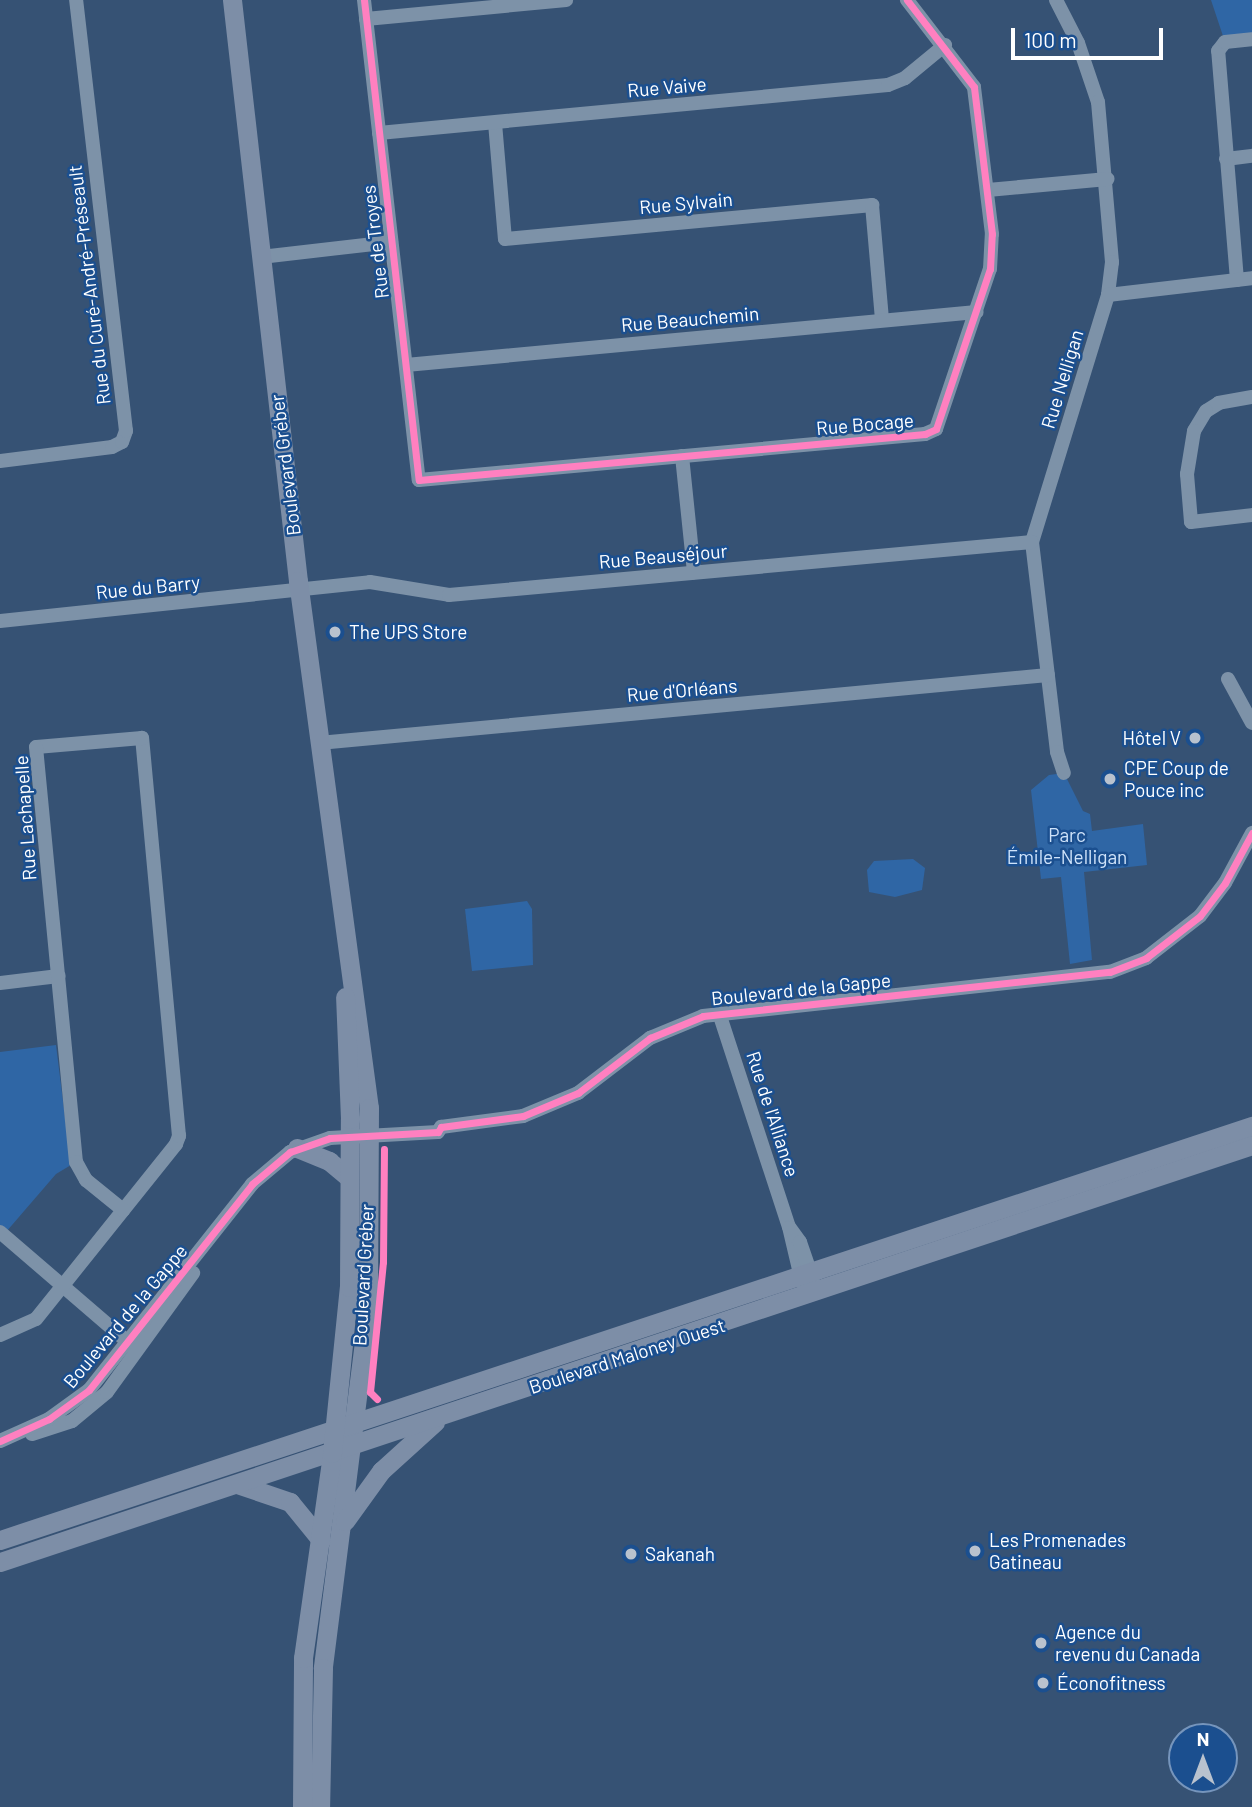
<!DOCTYPE html>
<meta charset="utf-8">
<style>
body{margin:0}
#map{position:relative;width:1252px;height:1807px;overflow:hidden;background:#365274;font-family:Barlow,sans-serif}
div>[style]{position:absolute}
.green>*{inset:0;background:#2f66a5}
.minor>*{height:14px;margin:-7px;padding:0 7px;transform-origin:7px;border-radius:7px;background:#7d92a8}
.major>*{height:19px;margin:-9.5px;padding:0 9.5px;transform-origin:9.5px;border-radius:9.5px;background:#7d8ea7}
.cycleway>*{height:7px;margin:-3.5px;padding:0 3.5px;transform-origin:3.5px;border-radius:3.5px;background:#ff80c0}
.dots>*{width:19px;height:19px;translate:-50% -50%;box-sizing:border-box;border:4px solid #1b4f8f;border-radius:50%}
span{translate:-50% -50%;white-space:nowrap;text-align:center;line-height:1.15;-webkit-text-stroke:5px #1b4f8f;paint-order:stroke}
.street-label{font-size:19px;color:#fff}
.poi-label{font-size:19px;color:#fff}
.left{translate:0 -50%;text-align:left}
.right{translate:-100% -50%;text-align:right}
.park-label{font-size:19px;color:#cfe3fa}
.north{position:absolute;left:1168px;top:1723px;width:70px;height:70px;box-sizing:border-box;background:#1b4f8f;border:2px solid #7695bc;border-radius:50%;rotate:0deg;font-size:19px;font-weight:700;line-height:28px;text-align:center;color:#fff}
.north::after{content:'';display:block;margin:auto;width:24px;height:32px;background:#b9c2ce;clip-path:polygon(50% 0,100% 100%,50% 72%,0 100%)}
.scale{position:absolute;left:1011px;top:28px;width:152px;height:32px;box-sizing:border-box;border:4px solid #fff;border-top:0;padding-left:9px;font-size:21px;line-height:24px;white-space:nowrap;color:#fff;-webkit-text-stroke:5px #1b4f8f;paint-order:stroke}
</style>
<div id="map">
<div class="green">
<i style="clip-path:polygon(1211px 0,1252px 0,1252px 39px,1225px 42px)"></i>
<i style="clip-path:polygon(1064px 773px,1083px 811px,1090px 814px,1092px 831px,1143px 824px,1147px 865px,1084px 872px,1092px 960px,1070px 964px,1061px 877px,1041px 879px,1031px 790px,1049px 775px)"></i>
<i style="clip-path:polygon(913px 859px,925px 868px,922px 890px,895px 897px,869px 892px,867px 870px,874px 861px)"></i>
<i style="clip-path:polygon(527px 901px,532px 909px,533px 965px,472px 971px,465px 909px)"></i>
<i style="clip-path:polygon(56px 1045px,71px 1165px,56px 1174px,6px 1232px,0 1227px,0 1052px)"></i>
</div>
<div class="minor">
<i style="left:364px;top:0;width:483px;rotate:83.5deg"></i>
<i style="left:419px;top:480px;width:508px;rotate:-5.19deg"></i>
<i style="left:925px;top:434px;width:12px;rotate:-24deg"></i>
<i style="left:936px;top:429px;width:169px;rotate:-71.4deg"></i>
<i style="left:990px;top:269px;width:35px;rotate:-87deg"></i>
<i style="left:992px;top:234px;width:148px;rotate:-97deg"></i>
<i style="left:974px;top:87px;width:110px;rotate:-127.6deg"></i>
<i style="left:1056px;top:0;width:48px;rotate:62.9deg"></i>
<i style="left:1078px;top:43px;width:62px;rotate:71.3deg"></i>
<i style="left:1098px;top:102px;width:161px;rotate:85deg"></i>
<i style="left:1112px;top:262px;width:33px;rotate:97deg"></i>
<i style="left:1108px;top:295px;width:258px;rotate:107.1deg"></i>
<i style="left:1032px;top:542px;width:211px;rotate:83.2deg"></i>
<i style="left:1057px;top:752px;width:22px;rotate:72deg"></i>
<i style="left:366px;top:19px;width:201px;rotate:-5.4deg"></i>
<i style="left:495px;top:123px;width:116px;rotate:85.1deg"></i>
<i style="left:505px;top:239px;width:369px;rotate:-5.3deg"></i>
<i style="left:872px;top:205px;width:115px;rotate:85deg"></i>
<i style="left:379px;top:133px;width:511px;rotate:-5.39deg"></i>
<i style="left:888px;top:85px;width:18px;rotate:-22deg"></i>
<i style="left:905px;top:78px;width:52px;rotate:-39.5deg"></i>
<i style="left:1226px;top:159px;width:26px;rotate:-7deg"></i>
<i style="left:988px;top:190px;width:120px;rotate:-5.3deg"></i>
<i style="left:261px;top:257px;width:131px;rotate:-6.6deg"></i>
<i style="left:1237px;top:280px;width:230px;rotate:-94.7deg"></i>
<i style="left:1218px;top:51px;width:11px;rotate:-52deg"></i>
<i style="left:1225px;top:42px;width:27px;rotate:-6deg"></i>
<i style="left:1108px;top:295px;width:145px;rotate:-6.7deg"></i>
<i style="left:406px;top:365px;width:573px;rotate:-5.3deg"></i>
<i style="left:1252px;top:397px;width:34px;rotate:170deg"></i>
<i style="left:1219px;top:403px;width:15px;rotate:148deg"></i>
<i style="left:1206px;top:411px;width:23px;rotate:121deg"></i>
<i style="left:1194px;top:431px;width:44px;rotate:99.2deg"></i>
<i style="left:1187px;top:474px;width:48px;rotate:85.2deg"></i>
<i style="left:1191px;top:522px;width:61px;rotate:-6.5deg"></i>
<i style="left:682px;top:456px;width:117px;rotate:84.1deg"></i>
<i style="left:0;top:461px;width:113px;rotate:-7.1deg"></i>
<i style="left:112px;top:447px;width:11px;rotate:-27deg"></i>
<i style="left:122px;top:442px;width:12px;rotate:-70deg"></i>
<i style="left:126px;top:431px;width:434px;rotate:-96.6deg"></i>
<i style="left:0;top:621px;width:372px;rotate:-6deg"></i>
<i style="left:370px;top:582px;width:80px;rotate:9.3deg"></i>
<i style="left:449px;top:595px;width:585px;rotate:-5.19deg"></i>
<i style="left:1228px;top:679px;width:50px;rotate:61.4deg"></i>
<i style="left:319px;top:743px;width:732px;rotate:-5.33deg"></i>
<i style="left:0;top:983px;width:59px;rotate:-6.8deg"></i>
<i style="left:719px;top:1013px;width:225px;rotate:71.9deg"></i>
<i style="left:789px;top:1227px;width:57px;rotate:76.7deg"></i>
<i style="left:790px;top:1228px;width:17px;rotate:54deg"></i>
<i style="left:800px;top:1242px;width:39px;rotate:71deg"></i>
<i style="left:0;top:1232px;width:178px;rotate:40.7deg"></i>
<i style="left:0;top:1335px;width:39px;rotate:-24deg"></i>
<i style="left:36px;top:1319px;width:224px;rotate:-51.3deg"></i>
<i style="left:176px;top:1144px;width:9px;rotate:-69deg"></i>
<i style="left:179px;top:1136px;width:400px;rotate:-95.3deg"></i>
<i style="left:142px;top:738px;width:106px;rotate:175.1deg"></i>
<i style="left:36px;top:747px;width:417px;rotate:84.5deg"></i>
<i style="left:76px;top:1162px;width:21px;rotate:61deg"></i>
<i style="left:86px;top:1180px;width:48px;rotate:39deg"></i>
<i style="left:32px;top:1434px;width:42px;rotate:-18deg"></i>
<i style="left:72px;top:1421px;width:45px;rotate:-39.6deg"></i>
<i style="left:107px;top:1392px;width:147px;rotate:-54.1deg"></i>
<i style="left:0;top:1441px;width:54px;rotate:-24.2deg"></i>
<i style="left:49px;top:1419px;width:49px;rotate:-35.9deg"></i>
<i style="left:89px;top:1390px;width:263px;rotate:-51.6deg"></i>
<i style="left:252px;top:1184px;width:50px;rotate:-40.1deg"></i>
<i style="left:290px;top:1152px;width:42px;rotate:-19.3deg"></i>
<i style="left:330px;top:1138px;width:108px;rotate:-3.2deg"></i>
<i style="left:438px;top:1132px;width:6px;rotate:-59deg"></i>
<i style="left:441px;top:1127px;width:83px;rotate:-7.6deg"></i>
<i style="left:523px;top:1116px;width:60px;rotate:-22.7deg"></i>
<i style="left:578px;top:1093px;width:91px;rotate:-37.4deg"></i>
<i style="left:650px;top:1038px;width:57px;rotate:-22.5deg"></i>
<i style="left:703px;top:1016px;width:409px;rotate:-6.2deg"></i>
<i style="left:1110px;top:972px;width:39px;rotate:-21deg"></i>
<i style="left:1146px;top:958px;width:68px;rotate:-37.9deg"></i>
<i style="left:1200px;top:916px;width:41px;rotate:-52.9deg"></i>
<i style="left:1225px;top:883px;width:57px;rotate:-61.6deg"></i>
</div>
<div class="major">
<i style="left:232px;top:0;width:585px;rotate:83.52deg"></i>
<i style="left:298px;top:581px;width:532px;rotate:82.33deg"></i>
<i style="left:369px;top:1108px;width:202px;rotate:90.3deg"></i>
<i style="left:368px;top:1310px;width:361px;rotate:97.2deg"></i>
<i style="left:323px;top:1668px;width:139px;rotate:91.2deg"></i>
<i style="left:297px;top:1148px;width:35px;rotate:22deg"></i>
<i style="left:329px;top:1161px;width:25px;rotate:40deg"></i>
<i style="left:237px;top:1484px;width:56px;rotate:18.8deg"></i>
<i style="left:290px;top:1502px;width:49px;rotate:50.8deg"></i>
<i style="left:345px;top:1521px;width:62px;rotate:-54.2deg"></i>
<i style="left:381px;top:1471px;width:73px;rotate:-42.2deg"></i>
<i style="left:0;top:1540px;width:1319px;rotate:-18.3deg"></i>
<i style="left:0;top:1562px;width:1320px;rotate:-18.42deg"></i>
<i style="left:302px;top:1807px;width:149px;rotate:-89.6deg"></i>
<i style="left:303px;top:1658px;width:207px;rotate:-81.9deg"></i>
<i style="left:332px;top:1453px;width:167px;rotate:-84.2deg"></i>
<i style="left:349px;top:1287px;width:168px;rotate:-89.7deg"></i>
<i style="left:350px;top:1119px;width:122px;rotate:-92.3deg"></i>
</div>
<div class="cycleway">
<i style="left:364px;top:0;width:483px;rotate:83.5deg"></i>
<i style="left:419px;top:480px;width:508px;rotate:-5.19deg"></i>
<i style="left:925px;top:434px;width:12px;rotate:-24deg"></i>
<i style="left:936px;top:429px;width:169px;rotate:-71.4deg"></i>
<i style="left:990px;top:269px;width:35px;rotate:-87deg"></i>
<i style="left:992px;top:234px;width:148px;rotate:-97deg"></i>
<i style="left:974px;top:87px;width:110px;rotate:-127.6deg"></i>
<i style="left:377px;top:1399px;width:10px;rotate:-135deg"></i>
<i style="left:370px;top:1392px;width:131px;rotate:-84.3deg"></i>
<i style="left:383px;top:1262px;width:113px;rotate:-89.5deg"></i>
<i style="left:0;top:1441px;width:54px;rotate:-24.2deg"></i>
<i style="left:49px;top:1419px;width:49px;rotate:-35.9deg"></i>
<i style="left:89px;top:1390px;width:263px;rotate:-51.6deg"></i>
<i style="left:252px;top:1184px;width:50px;rotate:-40.1deg"></i>
<i style="left:290px;top:1152px;width:42px;rotate:-19.3deg"></i>
<i style="left:330px;top:1138px;width:108px;rotate:-3.2deg"></i>
<i style="left:438px;top:1132px;width:6px;rotate:-59deg"></i>
<i style="left:441px;top:1127px;width:83px;rotate:-7.6deg"></i>
<i style="left:523px;top:1116px;width:60px;rotate:-22.7deg"></i>
<i style="left:578px;top:1093px;width:91px;rotate:-37.4deg"></i>
<i style="left:650px;top:1038px;width:57px;rotate:-22.5deg"></i>
<i style="left:703px;top:1016px;width:409px;rotate:-6.2deg"></i>
<i style="left:1110px;top:972px;width:39px;rotate:-21deg"></i>
<i style="left:1146px;top:958px;width:68px;rotate:-37.9deg"></i>
<i style="left:1200px;top:916px;width:41px;rotate:-52.9deg"></i>
<i style="left:1225px;top:883px;width:57px;rotate:-61.6deg"></i>
</div>
<div class="dots">
<i style="left:335px;top:632px;background:#b9c2ce"></i>
<i style="left:1195px;top:738px;background:#b9c2ce"></i>
<i style="left:1110px;top:779px;background:#b9c2ce"></i>
<i style="left:975px;top:1551px;background:#b9c2ce"></i>
<i style="left:631px;top:1554px;background:#b9c2ce"></i>
<i style="left:1041px;top:1643px;background:#b9c2ce"></i>
<i style="left:1043px;top:1683px;background:#b9c2ce"></i>
</div>
<div class="street-label">
<span style="left:667px;top:87px;rotate:-5deg">Rue Vaive</span>
<span style="left:686px;top:203px;rotate:-5deg">Rue Sylvain</span>
<span style="left:375px;top:242px;rotate:-97deg">Rue de Troyes</span>
<span style="left:89px;top:285px;rotate:-97deg">Rue du Curé-André-Préseault</span>
<span style="left:690px;top:319px;rotate:-5deg">Rue Beauchemin</span>
<span style="left:1062px;top:379px;rotate:-73deg">Rue Nelligan</span>
<span style="left:865px;top:424px;rotate:-5deg">Rue Bocage</span>
<span style="left:285px;top:465px;rotate:-97deg">Boulevard Gréber</span>
<span style="left:663px;top:556px;rotate:-5deg">Rue Beauséjour</span>
<span style="left:148px;top:587px;rotate:-6deg">Rue du Barry</span>
<span style="left:682px;top:690px;rotate:-5deg">Rue d'Orléans</span>
<span style="left:25px;top:818px;rotate:-94deg">Rue Lachapelle</span>
<span style="left:801px;top:989px;rotate:-6deg">Boulevard de la Gappe</span>
<span style="left:773px;top:1114px;rotate:72deg">Rue de l'Alliance</span>
<span style="left:363px;top:1275px;rotate:-87deg">Boulevard Gréber</span>
<span style="left:125px;top:1316px;rotate:-50deg">Boulevard de la Gappe</span>
<span style="left:627px;top:1356px;rotate:-18deg">Boulevard Maloney Ouest</span>
</div>
<div class="poi-label">
<span class="left" style="left:349px;top:632px">The UPS Store</span>
<span class="right" style="left:1181px;top:738px">Hôtel V</span>
<span class="left" style="left:1124px;top:779px">CPE Coup de<br>Pouce inc</span>
<span class="left" style="left:989px;top:1551px">Les Promenades<br>Gatineau</span>
<span class="left" style="left:645px;top:1554px">Sakanah</span>
<span class="left" style="left:1055px;top:1643px">Agence du<br>revenu du Canada</span>
<span class="left" style="left:1057px;top:1683px">Éconofitness</span>
</div>
<div class="park-label">
<span style="left:1067px;top:846px">Parc<br>Émile-Nelligan</span>
</div>
<div class="north">N</div>
<div class="scale">100 m</div>
</div>
